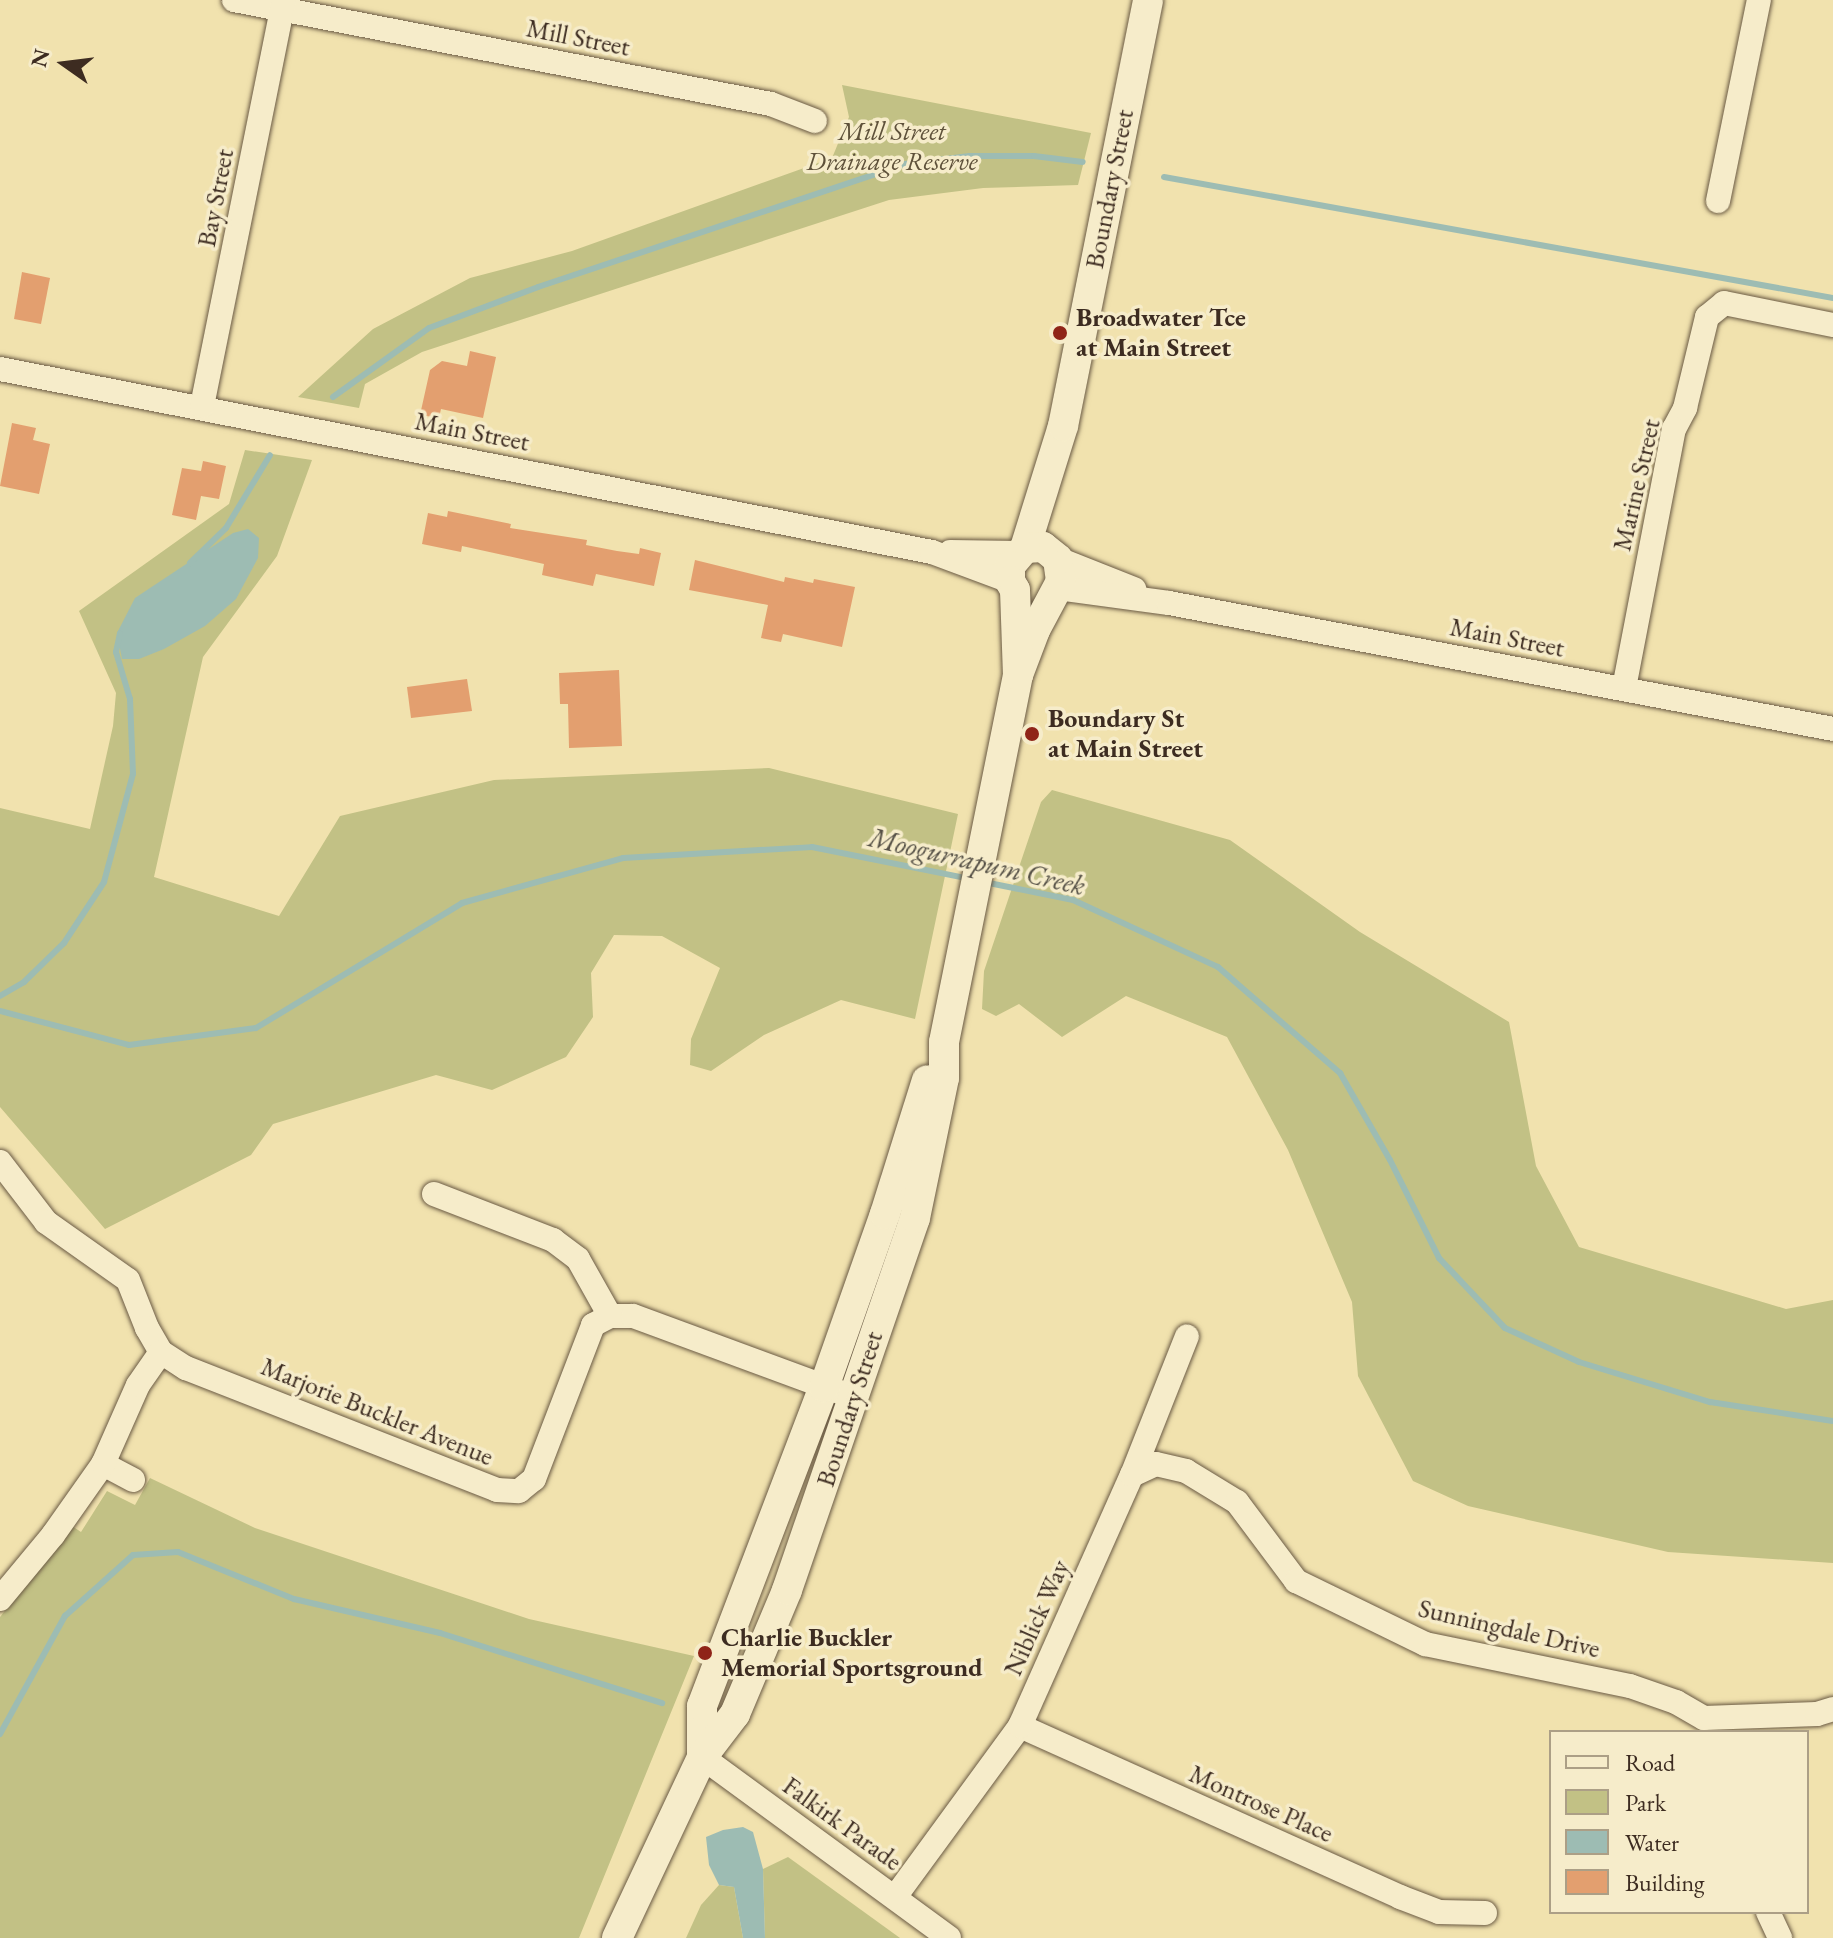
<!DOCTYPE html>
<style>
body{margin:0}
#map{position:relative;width:1833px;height:1938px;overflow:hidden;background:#f1e2ae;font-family:"EB Garamond",serif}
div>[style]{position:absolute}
.green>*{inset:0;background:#c2c185}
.water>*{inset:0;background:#9dbcb3}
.stream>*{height:6px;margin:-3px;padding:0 3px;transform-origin:3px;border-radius:3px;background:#9dbcb3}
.building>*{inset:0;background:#e39f6f}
.roads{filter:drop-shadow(0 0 2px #6a5a44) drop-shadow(0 0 2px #6a5a44)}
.minor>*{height:24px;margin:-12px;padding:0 12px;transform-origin:12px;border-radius:12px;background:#f6ecca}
.tertiary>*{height:30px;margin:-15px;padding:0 15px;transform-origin:15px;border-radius:15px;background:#f6ecca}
.dots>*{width:22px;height:22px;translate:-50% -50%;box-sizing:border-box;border:4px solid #f6ecca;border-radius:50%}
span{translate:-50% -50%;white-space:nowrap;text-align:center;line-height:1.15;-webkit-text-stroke:7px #f6ecca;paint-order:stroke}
.street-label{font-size:26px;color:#3d2c21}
.park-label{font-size:26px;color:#5e513a;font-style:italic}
.poi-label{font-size:26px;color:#3d2c21;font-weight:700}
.left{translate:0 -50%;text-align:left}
.water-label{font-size:28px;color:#555046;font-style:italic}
.legend{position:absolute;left:1549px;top:1730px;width:260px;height:184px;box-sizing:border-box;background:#f6ecca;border:2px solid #ac9f86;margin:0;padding:10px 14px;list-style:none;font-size:24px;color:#3d2c21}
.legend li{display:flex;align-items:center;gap:16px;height:40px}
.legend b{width:40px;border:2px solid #ac9f86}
.north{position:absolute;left:24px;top:24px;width:80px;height:80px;-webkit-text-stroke:6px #f6ecca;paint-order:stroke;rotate:284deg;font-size:22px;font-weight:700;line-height:32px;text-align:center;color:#3d2c21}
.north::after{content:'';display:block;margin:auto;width:28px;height:36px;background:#3d2c21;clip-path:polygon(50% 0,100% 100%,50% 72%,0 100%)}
</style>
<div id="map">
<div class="green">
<i style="clip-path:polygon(842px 85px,1091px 133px,1078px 185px,983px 188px,889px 200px,422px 352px,365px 384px,359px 408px,298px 397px,373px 329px,470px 278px,572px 251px,832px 158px,849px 117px)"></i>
<i style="clip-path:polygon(245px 450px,312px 460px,277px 556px,203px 657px,154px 877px,279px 916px,340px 816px,494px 780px,769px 768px,958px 814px,915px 1019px,841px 1000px,764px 1035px,711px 1071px,690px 1065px,691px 1039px,720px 968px,662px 936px,614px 935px,591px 973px,593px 1017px,566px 1057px,492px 1090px,436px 1075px,273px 1124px,251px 1155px,105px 1229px,0 1107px,0 808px,90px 829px,113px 726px,116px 693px,79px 611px,229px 504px)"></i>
<i style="clip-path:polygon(1052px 790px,1230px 840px,1360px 932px,1509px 1022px,1536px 1166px,1579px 1247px,1786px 1309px,1833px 1300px,1833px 1563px,1668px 1552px,1468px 1506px,1413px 1481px,1358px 1376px,1352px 1302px,1288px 1150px,1227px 1037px,1126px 996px,1062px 1037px,1019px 1004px,996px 1016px,982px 1009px,984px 971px,1041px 802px)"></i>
<i style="clip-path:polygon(150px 1478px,255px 1528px,529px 1619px,694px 1656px,579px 1938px,0 1938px,0 1617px,72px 1526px,81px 1532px,107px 1491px,135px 1505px)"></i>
<i style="clip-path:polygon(788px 1857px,900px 1938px,765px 1938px,763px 1869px)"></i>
<i style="clip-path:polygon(719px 1885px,734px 1887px,743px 1938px,686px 1938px,701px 1905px)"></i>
</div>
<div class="water">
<i style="clip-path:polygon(248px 529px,259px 538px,258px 558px,236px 599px,205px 626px,164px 649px,139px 659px,122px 659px,117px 633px,135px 598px,233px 533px)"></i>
<i style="clip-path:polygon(743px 1827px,753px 1832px,763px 1869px,765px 1938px,743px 1938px,734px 1887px,719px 1885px,709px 1865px,706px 1837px,723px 1830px)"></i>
</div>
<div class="stream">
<i style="left:1164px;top:177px;width:680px;rotate:10.25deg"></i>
<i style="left:333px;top:397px;width:118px;rotate:-35.7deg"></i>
<i style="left:429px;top:328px;width:116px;rotate:-20.6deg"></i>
<i style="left:538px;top:287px;width:388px;rotate:-18.5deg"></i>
<i style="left:906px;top:164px;width:64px;rotate:-7.1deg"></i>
<i style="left:970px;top:156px;width:64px"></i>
<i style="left:1034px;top:156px;width:49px;rotate:7deg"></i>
<i style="left:190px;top:563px;width:50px;rotate:-44.2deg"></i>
<i style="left:226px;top:528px;width:85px;rotate:-58.9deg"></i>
<i style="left:984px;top:882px;width:91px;rotate:11.4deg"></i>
<i style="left:1073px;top:900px;width:160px;rotate:24.8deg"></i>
<i style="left:1218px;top:967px;width:162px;rotate:41deg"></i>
<i style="left:1340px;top:1073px;width:100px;rotate:60.1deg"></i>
<i style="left:1390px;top:1160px;width:110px;rotate:63.4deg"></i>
<i style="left:1439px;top:1258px;width:96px;rotate:46.7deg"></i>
<i style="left:1505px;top:1328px;width:81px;rotate:24.7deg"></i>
<i style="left:1579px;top:1362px;width:137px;rotate:17deg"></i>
<i style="left:1710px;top:1402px;width:124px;rotate:8.8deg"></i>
<i style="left:0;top:996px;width:28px;rotate:-30deg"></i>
<i style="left:24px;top:982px;width:56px;rotate:-44.3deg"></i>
<i style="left:64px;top:943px;width:73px;rotate:-56.7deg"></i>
<i style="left:104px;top:882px;width:112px;rotate:-75deg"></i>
<i style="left:133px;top:774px;width:75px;rotate:-92.3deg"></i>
<i style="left:130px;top:699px;width:49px;rotate:-106.6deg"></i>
<i style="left:116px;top:652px;width:19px;rotate:-78deg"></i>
<i style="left:0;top:1011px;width:133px;rotate:14.8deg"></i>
<i style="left:129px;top:1045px;width:128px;rotate:-7.6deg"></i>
<i style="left:256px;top:1028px;width:241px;rotate:-31.2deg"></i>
<i style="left:462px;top:903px;width:167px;rotate:-15.6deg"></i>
<i style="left:623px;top:858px;width:189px;rotate:-3.3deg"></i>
<i style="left:812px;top:847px;width:161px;rotate:11.4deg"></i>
<i style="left:0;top:1734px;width:135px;rotate:-61.2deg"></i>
<i style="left:65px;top:1616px;width:91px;rotate:-41.9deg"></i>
<i style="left:133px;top:1555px;width:45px;rotate:-3.8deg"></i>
<i style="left:178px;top:1552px;width:125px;rotate:22.1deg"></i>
<i style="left:294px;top:1599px;width:150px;rotate:13.1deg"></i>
<i style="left:440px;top:1633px;width:233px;rotate:17.5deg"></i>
</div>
<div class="building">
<i style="clip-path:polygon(22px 272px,50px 278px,41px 324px,14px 319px)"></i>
<i style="clip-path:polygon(470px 351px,496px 357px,483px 418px,441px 409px,439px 418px,420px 415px,430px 370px,442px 361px,467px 366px)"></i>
<i style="clip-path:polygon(12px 423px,36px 428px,33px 440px,50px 444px,39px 494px,0 486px)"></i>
<i style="clip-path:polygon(203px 461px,226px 466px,219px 499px,201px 496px,196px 520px,172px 515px,182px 468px,201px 471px)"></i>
<i style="clip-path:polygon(448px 511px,511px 524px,510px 528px,587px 540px,586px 545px,617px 551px,639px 554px,640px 548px,661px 553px,654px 586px,596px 574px,593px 586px,542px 575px,544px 564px,462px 546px,461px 552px,422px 544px,428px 513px,447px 517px)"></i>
<i style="clip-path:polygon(695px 560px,784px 582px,785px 577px,813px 583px,814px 579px,855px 587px,842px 647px,783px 634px,781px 642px,761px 638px,768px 605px,689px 590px)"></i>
<i style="clip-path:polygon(619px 670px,622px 746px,569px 748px,568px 704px,560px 704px,559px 673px)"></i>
<i style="clip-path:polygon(467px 679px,472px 711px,411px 718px,407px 687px)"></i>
</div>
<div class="roads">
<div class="minor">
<i style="left:234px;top:0;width:547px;rotate:10.96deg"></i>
<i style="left:771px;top:104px;width:47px;rotate:21.1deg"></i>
<i style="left:1718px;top:201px;width:205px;rotate:-78.5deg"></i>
<i style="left:0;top:369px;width:950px;rotate:11.11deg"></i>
<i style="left:932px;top:552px;width:83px;rotate:20.4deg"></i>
<i style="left:202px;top:406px;width:414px;rotate:-78.6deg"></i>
<i style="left:950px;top:552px;width:68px;rotate:0.8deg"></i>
<i style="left:1058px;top:559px;width:82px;rotate:21.5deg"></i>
<i style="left:1058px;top:588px;width:112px;rotate:7.7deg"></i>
<i style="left:1169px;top:603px;width:676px;rotate:10.74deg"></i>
<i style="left:1624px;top:688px;width:264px;rotate:-79.1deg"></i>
<i style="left:1674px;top:429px;width:24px;rotate:-62deg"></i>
<i style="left:1685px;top:408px;width:94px;rotate:-76.4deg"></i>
<i style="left:1707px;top:317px;width:22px;rotate:-39deg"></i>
<i style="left:1724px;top:303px;width:111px;rotate:11.4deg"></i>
<i style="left:0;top:1162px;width:76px;rotate:52.5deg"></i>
<i style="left:46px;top:1222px;width:100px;rotate:35.3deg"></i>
<i style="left:128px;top:1280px;width:52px;rotate:68.4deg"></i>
<i style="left:147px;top:1328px;width:28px;rotate:60deg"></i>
<i style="left:161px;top:1352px;width:30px;rotate:33deg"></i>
<i style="left:186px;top:1368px;width:334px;rotate:21.4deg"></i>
<i style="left:497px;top:1490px;width:22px;rotate:3deg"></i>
<i style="left:519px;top:1491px;width:19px;rotate:-39deg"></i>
<i style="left:534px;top:1479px;width:165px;rotate:-69deg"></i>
<i style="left:593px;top:1325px;width:19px;rotate:-28deg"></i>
<i style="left:610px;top:1316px;width:23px"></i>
<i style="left:633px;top:1316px;width:234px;rotate:20.2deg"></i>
<i style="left:434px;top:1194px;width:128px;rotate:21.1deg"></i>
<i style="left:553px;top:1240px;width:31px;rotate:37deg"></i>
<i style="left:578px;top:1259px;width:65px;rotate:60.7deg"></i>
<i style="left:103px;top:1464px;width:34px;rotate:28deg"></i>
<i style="left:1132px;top:1475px;width:26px;rotate:-25deg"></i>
<i style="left:1156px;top:1464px;width:31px;rotate:13deg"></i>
<i style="left:1186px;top:1471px;width:60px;rotate:31.3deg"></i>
<i style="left:1237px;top:1502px;width:99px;rotate:53.2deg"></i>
<i style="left:1296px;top:1581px;width:144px;rotate:26deg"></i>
<i style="left:1425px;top:1644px;width:209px;rotate:11.6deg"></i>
<i style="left:1630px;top:1686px;width:49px;rotate:19.2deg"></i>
<i style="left:1676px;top:1702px;width:32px;rotate:30deg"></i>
<i style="left:1704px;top:1718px;width:113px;rotate:-2deg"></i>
<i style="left:1817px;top:1714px;width:17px;rotate:-17deg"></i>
<i style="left:0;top:1599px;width:83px;rotate:-50.4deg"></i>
<i style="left:53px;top:1535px;width:87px;rotate:-54.8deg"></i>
<i style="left:103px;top:1464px;width:86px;rotate:-66.1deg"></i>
<i style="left:138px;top:1385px;width:40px;rotate:-55.1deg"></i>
<i style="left:1020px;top:1726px;width:417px;rotate:24.2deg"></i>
<i style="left:1400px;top:1897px;width:42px;rotate:21deg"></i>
<i style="left:1439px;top:1912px;width:46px;rotate:1.2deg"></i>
<i style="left:702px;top:1757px;width:306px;rotate:36.2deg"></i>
<i style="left:895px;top:1897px;width:212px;rotate:-53.8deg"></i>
<i style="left:1020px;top:1726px;width:275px;rotate:-66deg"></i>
<i style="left:1132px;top:1475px;width:149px;rotate:-68.4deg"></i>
<i style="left:1768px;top:1912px;width:29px;rotate:65deg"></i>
</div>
<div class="tertiary">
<i style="left:1025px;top:548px;width:128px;rotate:-72.7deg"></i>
<i style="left:1063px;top:426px;width:434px;rotate:-78.7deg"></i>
<i style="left:702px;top:1757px;width:51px;rotate:-90deg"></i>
<i style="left:702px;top:1706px;width:342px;rotate:-69.1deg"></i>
<i style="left:824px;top:1387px;width:183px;rotate:-70.6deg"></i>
<i style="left:885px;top:1214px;width:140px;rotate:-72.6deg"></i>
<i style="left:617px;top:1938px;width:200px;rotate:-64.8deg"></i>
<i style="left:702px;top:1757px;width:54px;rotate:-52.5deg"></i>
<i style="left:735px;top:1714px;width:134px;rotate:-67.2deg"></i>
<i style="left:787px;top:1590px;width:393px;rotate:-71deg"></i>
<i style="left:915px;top:1218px;width:143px;rotate:-78.3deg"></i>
<i style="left:944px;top:1078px;width:36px;rotate:-90deg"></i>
<i style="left:944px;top:1042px;width:374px;rotate:-78.6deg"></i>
<i style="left:1018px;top:675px;width:48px;rotate:-69.3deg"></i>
<i style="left:1035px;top:630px;width:55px;rotate:-62deg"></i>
<i style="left:1061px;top:581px;width:22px;rotate:-98deg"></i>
<i style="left:1058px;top:559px;width:19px;rotate:-141deg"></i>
<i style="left:1043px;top:547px;width:18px;rotate:177deg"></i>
<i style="left:1025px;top:548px;width:23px;rotate:130deg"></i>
<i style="left:1010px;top:566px;width:15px;rotate:90deg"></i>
<i style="left:1010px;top:581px;width:10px;rotate:61deg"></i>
<i style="left:1015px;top:590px;width:85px;rotate:88deg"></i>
</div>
</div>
<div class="dots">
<i style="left:1060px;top:333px;background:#8f2418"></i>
<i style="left:1032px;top:734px;background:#8f2418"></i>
<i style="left:705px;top:1653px;background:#8f2418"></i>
</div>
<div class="street-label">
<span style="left:578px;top:38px;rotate:11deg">Mill Street</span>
<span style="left:1110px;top:189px;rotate:-79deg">Boundary Street</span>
<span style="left:216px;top:198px;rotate:-79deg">Bay Street</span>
<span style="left:472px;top:432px;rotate:11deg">Main Street</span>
<span style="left:1637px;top:485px;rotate:-77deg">Marine Street</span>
<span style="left:1507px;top:638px;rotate:11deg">Main Street</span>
<span style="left:850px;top:1409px;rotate:-72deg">Boundary Street</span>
<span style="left:377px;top:1412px;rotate:22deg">Marjorie Buckler Avenue</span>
<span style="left:1037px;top:1618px;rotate:-66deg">Niblick Way</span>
<span style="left:1509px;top:1629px;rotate:13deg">Sunningdale Drive</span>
<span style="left:1261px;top:1804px;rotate:24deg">Montrose Place</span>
<span style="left:842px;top:1824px;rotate:36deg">Falkirk Parade</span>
</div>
<div class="park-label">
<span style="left:892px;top:147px">Mill Street<br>Drainage Reserve</span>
</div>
<div class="poi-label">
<span class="left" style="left:1076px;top:333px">Broadwater Tce<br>at Main Street</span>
<span class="left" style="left:1048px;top:734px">Boundary St<br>at Main Street</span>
<span class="left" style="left:721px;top:1653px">Charlie Buckler<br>Memorial Sportsground</span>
</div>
<div class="water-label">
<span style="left:977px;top:861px;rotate:13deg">Moogurrapum Creek</span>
</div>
<ul class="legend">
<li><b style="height:10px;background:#f6ecca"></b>Road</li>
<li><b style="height:22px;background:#c2c185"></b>Park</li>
<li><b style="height:22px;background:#9dbcb3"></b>Water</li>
<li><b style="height:22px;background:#e39f6f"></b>Building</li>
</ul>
<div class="north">N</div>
</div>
